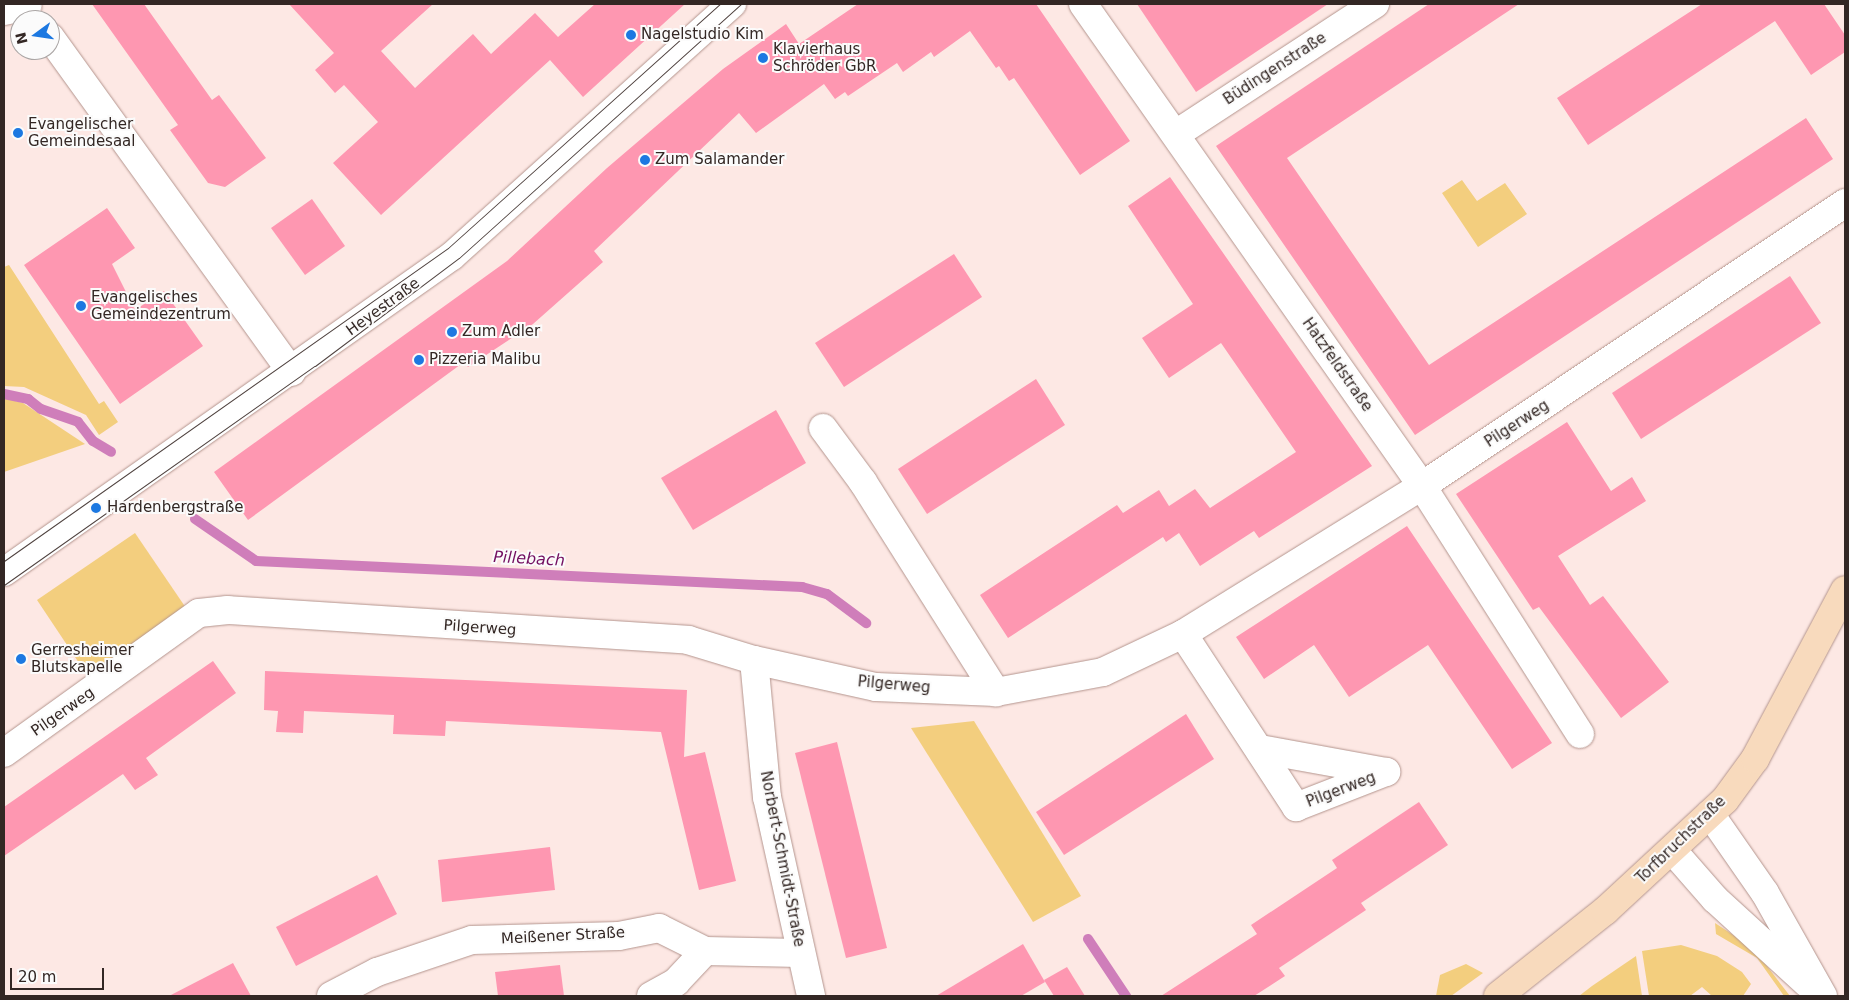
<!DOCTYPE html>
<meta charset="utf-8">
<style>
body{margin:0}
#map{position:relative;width:1849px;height:1000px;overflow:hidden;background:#fde8e4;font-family:"DejaVu Sans",sans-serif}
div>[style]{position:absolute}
.green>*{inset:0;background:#f3ce7e}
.stream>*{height:10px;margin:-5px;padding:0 5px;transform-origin:5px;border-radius:5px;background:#cf7eba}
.building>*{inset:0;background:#fe97b1}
.roads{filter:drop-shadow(0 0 1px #b4958e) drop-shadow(0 0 1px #b4958e)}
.minor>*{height:28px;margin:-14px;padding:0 14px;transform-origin:14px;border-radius:14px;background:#fff}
.tertiary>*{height:28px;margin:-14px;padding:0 14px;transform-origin:14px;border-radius:14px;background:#fff}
.secondary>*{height:28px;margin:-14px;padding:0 14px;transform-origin:14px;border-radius:14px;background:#f8dabd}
.tram>*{height:1px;margin:-0.5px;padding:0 0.5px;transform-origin:0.5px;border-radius:0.5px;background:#4f423f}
.dots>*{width:14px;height:14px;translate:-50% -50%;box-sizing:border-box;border:2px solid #fbfbfb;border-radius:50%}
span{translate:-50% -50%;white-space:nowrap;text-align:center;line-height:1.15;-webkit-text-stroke:4px #fbfbfb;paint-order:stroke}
.poi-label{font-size:15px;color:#332724}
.left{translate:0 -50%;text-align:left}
.street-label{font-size:15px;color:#332724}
.water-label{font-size:16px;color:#730f61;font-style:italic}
.frame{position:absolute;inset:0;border:5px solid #332724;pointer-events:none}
.north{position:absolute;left:10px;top:10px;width:50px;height:50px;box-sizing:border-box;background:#fbfbfb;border:1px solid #aba6a5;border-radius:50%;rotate:256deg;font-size:14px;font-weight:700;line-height:20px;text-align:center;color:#332724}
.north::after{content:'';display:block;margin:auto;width:18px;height:22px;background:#1c78e1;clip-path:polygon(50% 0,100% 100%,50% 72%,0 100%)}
.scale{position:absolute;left:10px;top:968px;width:94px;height:22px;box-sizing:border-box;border:2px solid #332724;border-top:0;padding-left:6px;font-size:15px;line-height:18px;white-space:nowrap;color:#332724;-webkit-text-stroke:4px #fbfbfb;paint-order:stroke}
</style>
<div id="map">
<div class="green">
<i style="clip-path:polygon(1462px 180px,1477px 201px,1505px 183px,1527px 214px,1478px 247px,1442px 193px)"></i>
<i style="clip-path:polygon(9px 265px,99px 404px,104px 401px,118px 422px,99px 435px,86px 415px,24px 387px,4px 386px,4px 267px)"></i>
<i style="clip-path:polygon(4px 398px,23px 403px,85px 444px,4px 472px)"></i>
<i style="clip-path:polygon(135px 533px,186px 608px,87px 675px,37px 600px)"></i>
<i style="clip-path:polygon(974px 721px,1081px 896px,1033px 922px,911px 728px)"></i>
<i style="clip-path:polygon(1715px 923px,1753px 948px,1790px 996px,1784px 996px,1757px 958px,1716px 934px)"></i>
<i style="clip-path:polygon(1681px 945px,1717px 956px,1742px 972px,1751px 984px,1743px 996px,1712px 996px,1702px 987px,1690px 996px,1649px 996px,1642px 951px)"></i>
<i style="clip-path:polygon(1636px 956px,1642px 996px,1579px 996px,1592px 986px)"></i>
<i style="clip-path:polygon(1466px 964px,1483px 973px,1451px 996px,1436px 996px,1440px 975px)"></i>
</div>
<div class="stream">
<i style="left:4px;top:394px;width:25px;rotate:12deg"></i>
<i style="left:28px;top:399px;width:16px;rotate:38deg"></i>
<i style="left:41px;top:409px;width:39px;rotate:19deg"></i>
<i style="left:78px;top:422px;width:24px;rotate:52deg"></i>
<i style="left:93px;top:441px;width:21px;rotate:31deg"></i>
<i style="left:195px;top:519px;width:74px;rotate:34.5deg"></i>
<i style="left:256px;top:561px;width:547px;rotate:2.73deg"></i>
<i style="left:802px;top:587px;width:26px;rotate:16deg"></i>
<i style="left:827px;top:594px;width:49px;rotate:36.6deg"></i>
<i style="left:1088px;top:939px;width:69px;rotate:56.3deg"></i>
</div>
<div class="building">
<i style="clip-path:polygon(92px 4px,144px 4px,212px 100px,219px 95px,266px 158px,225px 187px,208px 183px,170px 130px,178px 125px)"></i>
<i style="clip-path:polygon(289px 4px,433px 4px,381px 51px,415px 88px,473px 34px,491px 54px,535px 13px,558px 37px,595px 4px,685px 4px,583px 97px,550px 60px,381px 215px,333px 163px,378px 122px,344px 85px,335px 93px,315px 70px,334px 53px)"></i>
<i style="clip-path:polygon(858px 4px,1036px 4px,1130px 141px,1080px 175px,1014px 78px,1009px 81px,999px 66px,996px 68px,970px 31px,934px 57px,931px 52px,903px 72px,897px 63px,848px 96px,845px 92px,835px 99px,824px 84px,756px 133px,739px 113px,594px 251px,603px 262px,533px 324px,468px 367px,464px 362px,248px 520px,214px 472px,507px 261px,607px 168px,723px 69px,786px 24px,799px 44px)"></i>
<i style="clip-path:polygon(1137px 4px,1328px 4px,1196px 92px)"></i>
<i style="clip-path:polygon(1429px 4px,1519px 4px,1287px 158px,1429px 365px,1806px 118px,1833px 159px,1415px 435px,1216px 146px)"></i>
<i style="clip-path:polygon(1702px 4px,1824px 4px,1845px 35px,1845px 52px,1811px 75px,1775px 21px,1588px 145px,1557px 98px)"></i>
<i style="clip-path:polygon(1170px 177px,1372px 466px,1259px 538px,1254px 531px,1200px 566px,1179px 533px,1166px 542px,1163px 537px,1008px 638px,980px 595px,1117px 505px,1123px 513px,1159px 490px,1169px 506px,1195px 489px,1210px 508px,1296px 452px,1221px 343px,1169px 378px,1142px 338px,1193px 304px,1128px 206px)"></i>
<i style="clip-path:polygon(312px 199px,345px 246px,305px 275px,271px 228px)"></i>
<i style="clip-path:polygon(107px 208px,135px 248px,112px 264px,135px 310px,164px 291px,203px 346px,120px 404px,24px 265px)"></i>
<i style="clip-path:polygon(954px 254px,982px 297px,844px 387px,815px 343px)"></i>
<i style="clip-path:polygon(1790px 276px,1821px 323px,1641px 439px,1612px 393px)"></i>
<i style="clip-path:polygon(1036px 379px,1065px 425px,927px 514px,898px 469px)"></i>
<i style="clip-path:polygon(776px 410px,806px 463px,693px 530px,661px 478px)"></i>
<i style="clip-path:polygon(1567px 422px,1611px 491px,1632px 477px,1646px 501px,1558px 556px,1590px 605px,1603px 596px,1669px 682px,1621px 718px,1539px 607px,1533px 610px,1456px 494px)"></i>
<i style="clip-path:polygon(1407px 526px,1552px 743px,1512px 769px,1428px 645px,1349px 697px,1314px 645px,1264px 679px,1236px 637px)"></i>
<i style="clip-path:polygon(213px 661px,236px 693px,146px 758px,158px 775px,135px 790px,123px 774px,4px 856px,4px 807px)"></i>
<i style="clip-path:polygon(265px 671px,687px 690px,684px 757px,705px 752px,736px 881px,699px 890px,661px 732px,446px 721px,445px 736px,393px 734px,394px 715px,304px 711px,303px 733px,276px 732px,278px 711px,264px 710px)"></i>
<i style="clip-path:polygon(1186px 714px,1214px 759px,1064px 855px,1036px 812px)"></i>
<i style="clip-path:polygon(837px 742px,887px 948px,846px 958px,795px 753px)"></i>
<i style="clip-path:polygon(1419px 802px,1448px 845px,1361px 903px,1366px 910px,1279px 968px,1285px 976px,1254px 996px,1161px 996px,1257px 934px,1251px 925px,1337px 868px,1332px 860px)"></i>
<i style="clip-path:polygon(550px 847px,555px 890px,442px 902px,438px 860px)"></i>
<i style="clip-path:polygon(377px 875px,397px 914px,296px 966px,276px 927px)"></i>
<i style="clip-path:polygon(1023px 944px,1045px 982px,1021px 996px,936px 996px)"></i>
<i style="clip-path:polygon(233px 963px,251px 996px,169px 996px)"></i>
<i style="clip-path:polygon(560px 965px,564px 996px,498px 996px,495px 972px)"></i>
<i style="clip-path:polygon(1067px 967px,1085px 996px,1054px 996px,1044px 980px)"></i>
</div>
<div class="roads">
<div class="minor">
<i style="left:1083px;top:4px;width:589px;rotate:54.88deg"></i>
<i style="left:1422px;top:486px;width:294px;rotate:57.5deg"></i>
<i style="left:4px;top:11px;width:24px;rotate:-12deg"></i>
<i style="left:50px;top:37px;width:413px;rotate:54.2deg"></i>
<i style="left:1176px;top:134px;width:238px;rotate:-33.2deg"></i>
<i style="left:823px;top:428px;width:67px;rotate:53.5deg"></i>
<i style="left:863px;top:482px;width:249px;rotate:57.7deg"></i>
<i style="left:1183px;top:634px;width:207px;rotate:56.8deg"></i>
<i style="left:1296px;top:807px;width:97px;rotate:-21.3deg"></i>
<i style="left:1386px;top:772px;width:128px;rotate:-169.7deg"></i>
<i style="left:754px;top:660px;width:138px;rotate:84.6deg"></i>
<i style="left:767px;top:797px;width:204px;rotate:77.5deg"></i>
<i style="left:4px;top:753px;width:240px;rotate:-35.7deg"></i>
<i style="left:199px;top:613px;width:29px;rotate:-6deg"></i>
<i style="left:228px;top:610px;width:461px;rotate:3.7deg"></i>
<i style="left:688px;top:640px;width:69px;rotate:16.9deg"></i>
<i style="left:754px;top:660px;width:125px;rotate:12.5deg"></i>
<i style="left:876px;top:687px;width:120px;rotate:2.4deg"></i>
<i style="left:996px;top:692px;width:109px;rotate:-10.6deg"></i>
<i style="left:1103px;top:672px;width:89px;rotate:-25.4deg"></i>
<i style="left:1183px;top:634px;width:281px;rotate:-31.8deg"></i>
<i style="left:1422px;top:486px;width:509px;rotate:-33.78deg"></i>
<i style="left:331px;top:996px;width:52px;rotate:-27.6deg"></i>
<i style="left:377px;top:972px;width:100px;rotate:-18.6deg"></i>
<i style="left:472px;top:940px;width:147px;rotate:-1.6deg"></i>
<i style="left:619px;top:936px;width:41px;rotate:-11.3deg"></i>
<i style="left:659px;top:928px;width:51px;rotate:26.6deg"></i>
<i style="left:705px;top:951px;width:95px;rotate:1.2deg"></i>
<i style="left:651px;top:996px;width:29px;rotate:-29deg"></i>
<i style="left:676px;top:982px;width:42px;rotate:-46.9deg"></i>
</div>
<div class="tertiary">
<i style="left:4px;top:572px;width:548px;rotate:-35.2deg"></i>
<i style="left:452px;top:256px;width:377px;rotate:-42deg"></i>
<i style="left:1710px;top:814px;width:96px;rotate:55.2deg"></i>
<i style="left:1765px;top:893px;width:118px;rotate:60.6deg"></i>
<i style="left:1673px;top:851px;width:64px;rotate:48.8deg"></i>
<i style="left:1715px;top:899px;width:125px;rotate:42.4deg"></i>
</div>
<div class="secondary">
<i style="left:1498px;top:996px;width:137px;rotate:-38.5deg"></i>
<i style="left:1605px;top:911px;width:163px;rotate:-42.8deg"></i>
<i style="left:1725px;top:800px;width:51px;rotate:-53.8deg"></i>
<i style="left:1755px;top:759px;width:191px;rotate:-62deg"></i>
</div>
</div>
<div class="tram">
<i style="left:4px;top:561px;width:543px;rotate:-35.18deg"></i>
<i style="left:448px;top:248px;width:365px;rotate:-41.9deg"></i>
<i style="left:4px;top:585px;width:380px;rotate:-35.2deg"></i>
<i style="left:315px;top:366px;width:180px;rotate:-36.9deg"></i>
<i style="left:459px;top:258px;width:380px;rotate:-42deg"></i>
</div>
<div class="dots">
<i style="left:631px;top:35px;background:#1c78e1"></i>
<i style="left:763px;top:58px;background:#1c78e1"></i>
<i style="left:18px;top:133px;background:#1c78e1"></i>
<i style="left:645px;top:160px;background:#1c78e1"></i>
<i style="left:81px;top:306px;background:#1c78e1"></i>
<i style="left:452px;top:332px;background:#1c78e1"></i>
<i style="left:419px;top:360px;background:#1c78e1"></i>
<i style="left:96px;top:508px;background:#1c78e1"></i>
<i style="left:21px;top:659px;background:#1c78e1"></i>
</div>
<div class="poi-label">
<span class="left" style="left:641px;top:35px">Nagelstudio Kim</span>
<span class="left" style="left:773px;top:58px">Klavierhaus<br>Schröder GbR</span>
<span class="left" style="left:28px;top:133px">Evangelischer<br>Gemeindesaal</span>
<span class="left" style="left:655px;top:160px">Zum Salamander</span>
<span class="left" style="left:91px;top:306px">Evangelisches<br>Gemeindezentrum</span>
<span class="left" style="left:462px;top:332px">Zum Adler</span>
<span class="left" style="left:429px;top:360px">Pizzeria Malibu</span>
<span class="left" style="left:107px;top:508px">Hardenbergstraße</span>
<span class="left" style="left:31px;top:659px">Gerresheimer<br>Blutskapelle</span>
</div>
<div class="street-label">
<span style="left:1275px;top:69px;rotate:-33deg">Büdingenstraße</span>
<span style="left:383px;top:307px;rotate:-36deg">Heyestraße</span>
<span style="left:1337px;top:365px;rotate:55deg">Hatzfeldstraße</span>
<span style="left:1517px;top:424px;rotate:-33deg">Pilgerweg</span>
<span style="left:480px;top:628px;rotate:4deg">Pilgerweg</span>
<span style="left:894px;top:685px;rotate:5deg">Pilgerweg</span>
<span style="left:63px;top:712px;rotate:-35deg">Pilgerweg</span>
<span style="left:1341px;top:790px;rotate:-21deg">Pilgerweg</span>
<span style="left:1681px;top:840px;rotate:-44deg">Torfbruchstraße</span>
<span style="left:782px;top:859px;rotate:79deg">Norbert-Schmidt-Straße</span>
<span style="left:563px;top:936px;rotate:-3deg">Meißener Straße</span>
</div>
<div class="water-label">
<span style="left:529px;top:559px;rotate:3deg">Pillebach</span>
</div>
<div class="frame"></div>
<div class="north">N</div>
<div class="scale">20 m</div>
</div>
